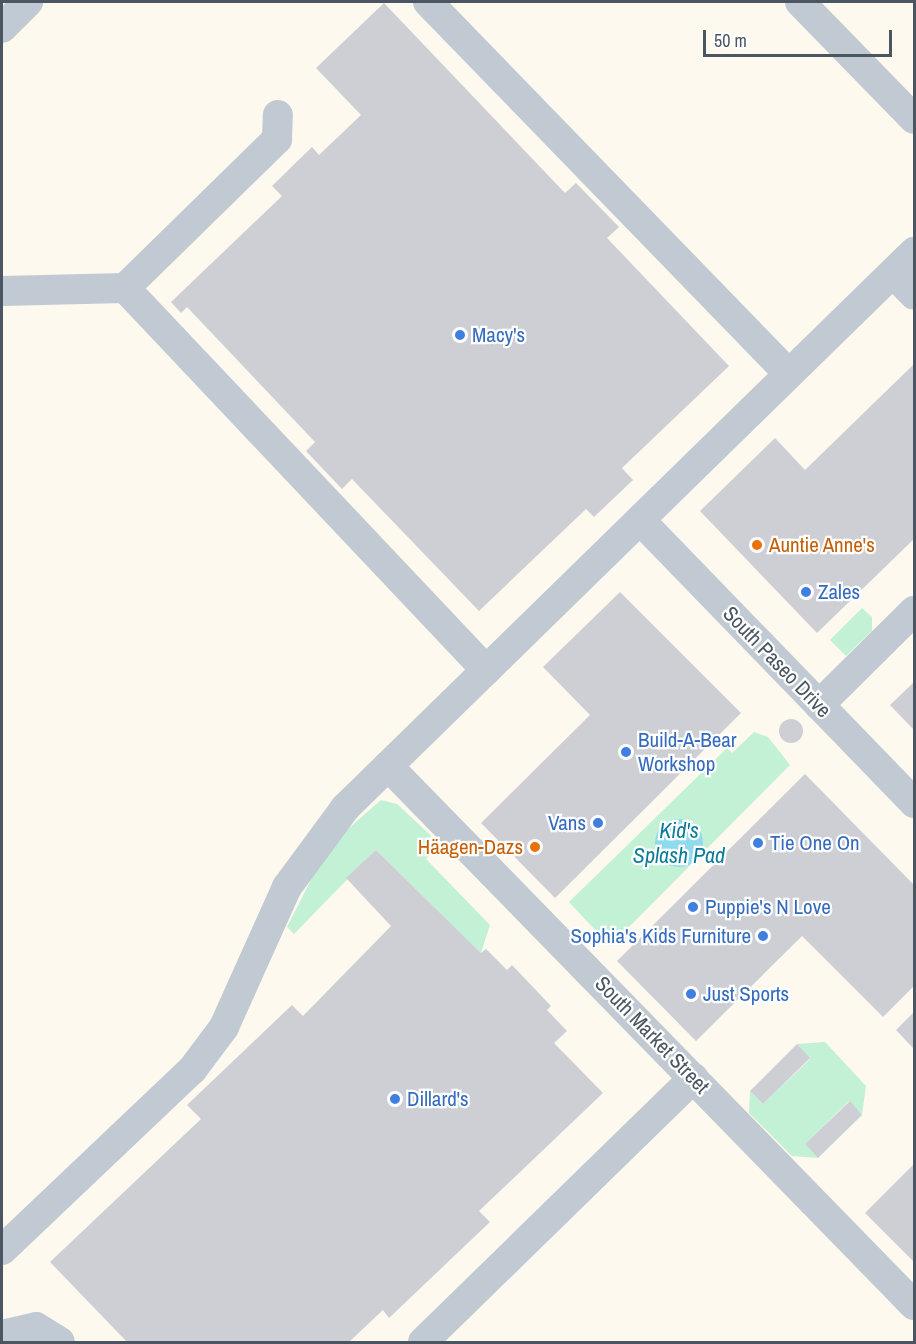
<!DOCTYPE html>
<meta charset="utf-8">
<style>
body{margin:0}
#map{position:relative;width:916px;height:1344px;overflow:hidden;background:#f5f3f3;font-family:"Archivo Narrow",sans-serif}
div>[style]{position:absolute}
.commercial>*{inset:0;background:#fdf9ef}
.green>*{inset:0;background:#c3f1d5}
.water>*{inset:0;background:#90daee}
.round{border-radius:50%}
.building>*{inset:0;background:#cdcfd5}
.minor>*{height:30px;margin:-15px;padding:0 15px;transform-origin:15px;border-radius:15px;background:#c1cad2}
.dots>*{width:16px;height:16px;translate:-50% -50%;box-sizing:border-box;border:3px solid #fff;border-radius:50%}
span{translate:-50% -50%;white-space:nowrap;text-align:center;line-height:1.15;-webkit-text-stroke:4.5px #fff;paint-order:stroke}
.shop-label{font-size:21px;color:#366cbe}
.left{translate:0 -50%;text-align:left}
.right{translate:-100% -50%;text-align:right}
.food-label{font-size:21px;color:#c56008}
.street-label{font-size:21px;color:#4a5661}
.water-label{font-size:22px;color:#0c7c9b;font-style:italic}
.frame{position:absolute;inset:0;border:3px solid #4a5661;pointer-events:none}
.scale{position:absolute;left:703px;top:30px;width:189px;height:27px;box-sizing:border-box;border:3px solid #4a5661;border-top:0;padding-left:8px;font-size:18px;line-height:21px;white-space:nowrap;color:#4a5661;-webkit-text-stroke:4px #fff;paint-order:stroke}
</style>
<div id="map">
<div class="commercial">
<i style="clip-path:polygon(8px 2px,914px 2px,914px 1342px,2px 1342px,2px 8px)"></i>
</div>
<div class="green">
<i style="clip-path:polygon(862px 608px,872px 617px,872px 631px,846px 656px,830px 640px)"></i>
<i style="clip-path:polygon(754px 732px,768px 737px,790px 765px,610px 946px,569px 902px,727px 748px,732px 753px)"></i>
<i style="clip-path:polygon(381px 800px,397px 804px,440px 844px,426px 859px,490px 925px,481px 953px,376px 850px,294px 934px,287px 927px,316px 870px,342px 834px)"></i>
<i style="clip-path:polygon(825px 1042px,866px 1086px,862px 1115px,849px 1101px,805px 1144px,818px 1158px,792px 1156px,749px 1113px,750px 1091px,763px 1104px,810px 1059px,797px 1044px)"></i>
</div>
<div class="water">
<i class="round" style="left:655px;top:819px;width:48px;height:48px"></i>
</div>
<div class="building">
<i style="clip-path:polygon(384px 3px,565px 193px,576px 183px,619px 227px,607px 238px,729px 366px,622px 468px,633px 480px,594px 517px,586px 509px,479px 611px,352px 479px,342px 489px,306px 451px,315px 442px,187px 307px,181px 313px,171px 302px,282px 196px,272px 186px,312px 147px,319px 155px,361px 115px,316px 68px)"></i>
<i style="clip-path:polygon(914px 364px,914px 539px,817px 633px,700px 511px,775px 438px,805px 470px)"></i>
<i style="clip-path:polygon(620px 592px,741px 713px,555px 898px,481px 823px,590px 715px,543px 667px)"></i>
<i style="clip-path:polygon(914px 682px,914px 730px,890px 705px)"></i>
<i class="round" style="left:779px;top:719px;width:24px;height:24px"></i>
<i style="clip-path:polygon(805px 774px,914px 885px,914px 986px,883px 1017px,802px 936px,696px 1041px,617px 961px)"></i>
<i style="clip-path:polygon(376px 850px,481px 953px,486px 949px,507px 970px,512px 965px,551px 1006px,547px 1010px,567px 1031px,554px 1043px,603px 1093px,479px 1211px,490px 1222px,389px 1318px,383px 1310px,349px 1342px,127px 1342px,50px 1262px,201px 1119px,187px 1105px,292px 1005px,303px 1016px,391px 926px,346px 878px)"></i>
<i style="clip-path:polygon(914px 1012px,914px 1049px,896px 1030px)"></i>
<i style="clip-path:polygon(797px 1044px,810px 1058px,763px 1104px,750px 1091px)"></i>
<i style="clip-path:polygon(850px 1101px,862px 1115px,818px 1158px,805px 1144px)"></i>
<i style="clip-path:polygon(914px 1164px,914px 1262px,865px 1213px)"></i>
</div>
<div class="minor">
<i style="left:428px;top:2px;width:518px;rotate:45.86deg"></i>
<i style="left:800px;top:2px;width:163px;rotate:45.7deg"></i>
<i style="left:2px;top:28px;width:37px;rotate:-45deg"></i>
<i style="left:893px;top:273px;width:30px;rotate:46deg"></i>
<i style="left:125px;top:288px;width:526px;rotate:46.62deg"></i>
<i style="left:2px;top:291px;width:123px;rotate:-1.4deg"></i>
<i style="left:125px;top:288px;width:213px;rotate:-44.4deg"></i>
<i style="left:277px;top:139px;width:24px;rotate:-88deg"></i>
<i style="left:640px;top:520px;width:394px;rotate:45.9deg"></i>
<i style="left:819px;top:705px;width:134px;rotate:-44.7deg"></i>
<i style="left:388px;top:766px;width:753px;rotate:45.7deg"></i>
<i style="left:2px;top:1250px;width:262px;rotate:-43.5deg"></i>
<i style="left:192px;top:1070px;width:54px;rotate:-53.3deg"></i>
<i style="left:224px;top:1027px;width:154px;rotate:-65.8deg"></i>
<i style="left:287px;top:887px;width:98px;rotate:-53.7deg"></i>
<i style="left:345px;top:808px;width:796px;rotate:-44.34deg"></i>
<i style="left:2px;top:1335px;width:35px;rotate:-13deg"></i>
<i style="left:36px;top:1327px;width:28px;rotate:32deg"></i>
<i style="left:423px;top:1342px;width:378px;rotate:-44.3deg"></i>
</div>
<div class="dots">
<i style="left:460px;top:335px;background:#3f7fe0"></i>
<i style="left:757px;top:545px;background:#e8710a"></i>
<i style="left:806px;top:592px;background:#3f7fe0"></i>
<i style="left:626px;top:752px;background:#3f7fe0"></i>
<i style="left:598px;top:823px;background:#3f7fe0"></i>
<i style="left:758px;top:843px;background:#3f7fe0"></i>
<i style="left:535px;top:847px;background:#e8710a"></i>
<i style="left:693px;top:907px;background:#3f7fe0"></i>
<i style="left:763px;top:936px;background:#3f7fe0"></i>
<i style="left:691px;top:994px;background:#3f7fe0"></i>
<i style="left:395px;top:1099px;background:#3f7fe0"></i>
</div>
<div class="shop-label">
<span class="left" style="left:472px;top:335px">Macy's</span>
<span class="left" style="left:818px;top:592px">Zales</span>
<span class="left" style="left:638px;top:752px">Build-A-Bear<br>Workshop</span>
<span class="right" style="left:586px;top:823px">Vans</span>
<span class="left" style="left:770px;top:843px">Tie One On</span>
<span class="left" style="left:705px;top:907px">Puppie's N Love</span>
<span class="right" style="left:751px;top:936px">Sophia's Kids Furniture</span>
<span class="left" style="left:703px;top:994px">Just Sports</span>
<span class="left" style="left:407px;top:1099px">Dillard's</span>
</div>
<div class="food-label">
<span class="left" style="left:769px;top:545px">Auntie Anne's</span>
<span class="right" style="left:523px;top:847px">Häagen-Dazs</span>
</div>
<div class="street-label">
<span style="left:777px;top:662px;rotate:46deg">South Paseo Drive</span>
<span style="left:652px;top:1035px;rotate:46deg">South Market Street</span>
</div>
<div class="water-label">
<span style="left:679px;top:843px">Kid's<br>Splash Pad</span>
</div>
<div class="frame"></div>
<div class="scale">50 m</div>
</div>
